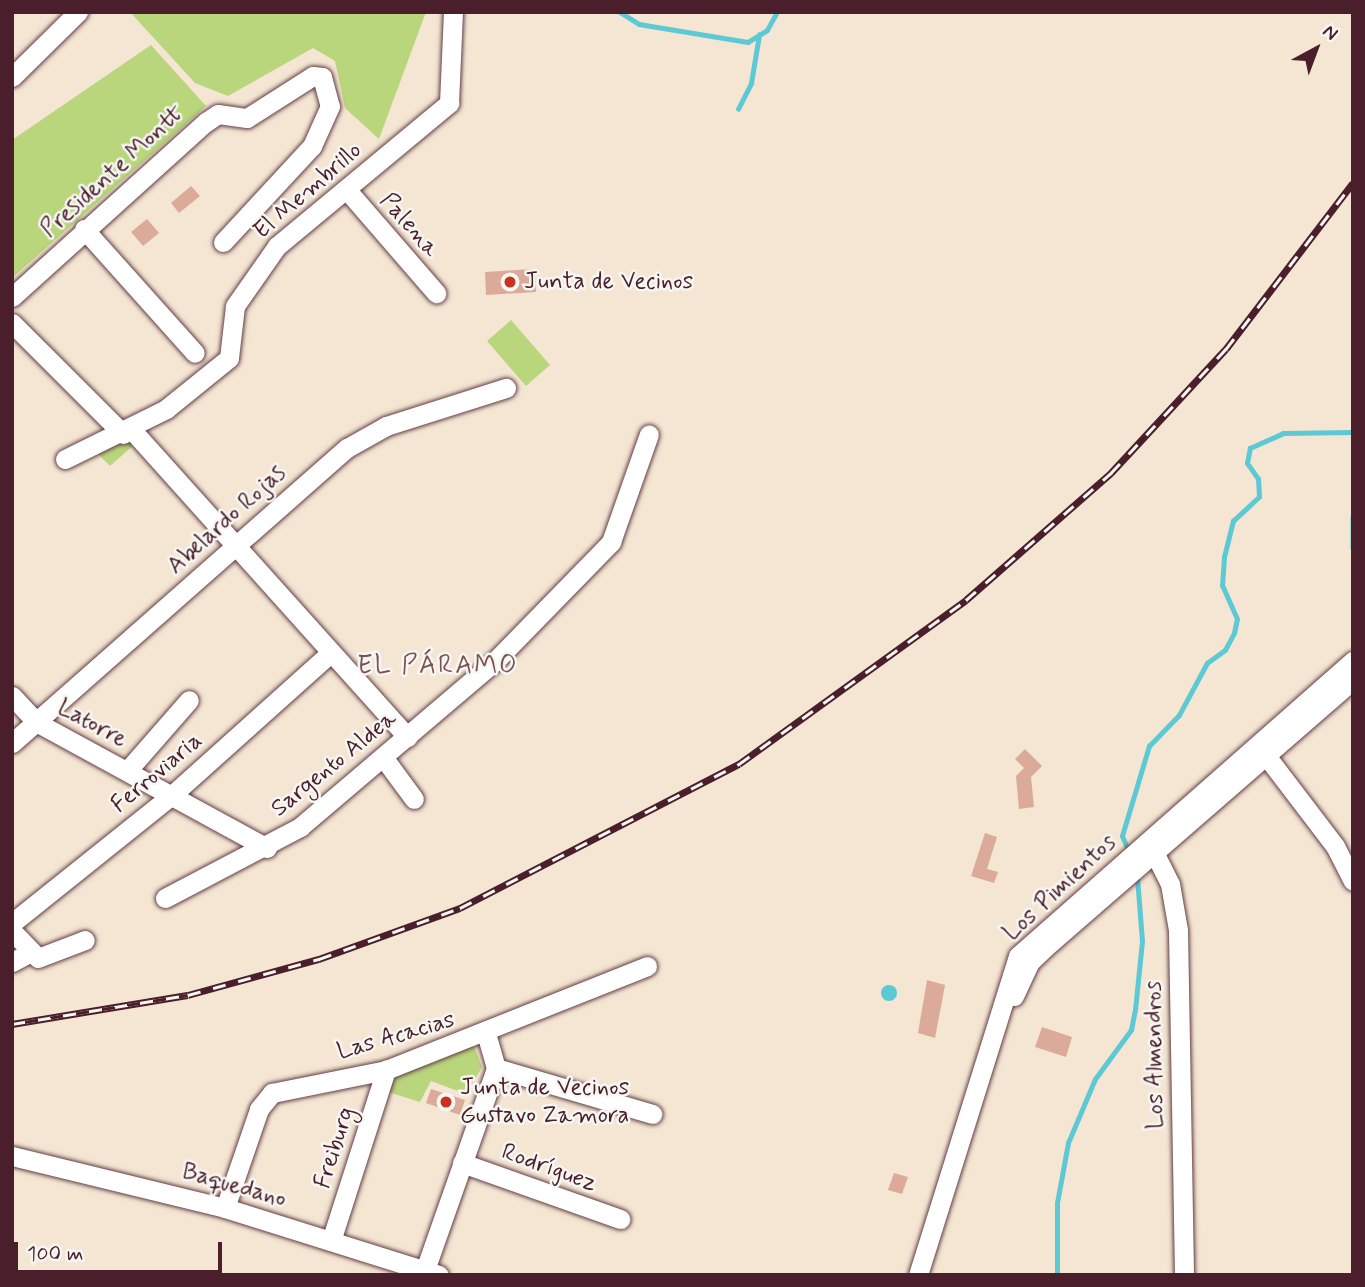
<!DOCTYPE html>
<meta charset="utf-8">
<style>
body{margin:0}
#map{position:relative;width:1365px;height:1287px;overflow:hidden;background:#f4e6d3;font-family:Mynerve,sans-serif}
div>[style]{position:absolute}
.green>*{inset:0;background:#b9d67c}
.water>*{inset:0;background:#5dc9d4}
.round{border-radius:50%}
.stream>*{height:4.5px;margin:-2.25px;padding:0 2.25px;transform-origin:2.25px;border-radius:2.25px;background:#5dc9d4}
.building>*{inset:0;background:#dbaa98}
.roads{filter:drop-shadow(0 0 2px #643d44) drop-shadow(0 0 2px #643d44)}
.minor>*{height:19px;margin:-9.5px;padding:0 9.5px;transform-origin:9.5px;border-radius:9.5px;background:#fff}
.rail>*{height:7px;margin-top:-3.5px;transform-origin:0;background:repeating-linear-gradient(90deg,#f6f6f2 0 13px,#4a1f2b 0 26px);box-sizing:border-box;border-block:2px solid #4a1f2b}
.dots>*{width:19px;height:19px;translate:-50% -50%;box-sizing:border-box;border:4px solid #f6f6f2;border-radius:50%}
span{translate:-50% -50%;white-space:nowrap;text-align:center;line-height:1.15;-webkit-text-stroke:5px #f6f6f2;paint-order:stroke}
.street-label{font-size:24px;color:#4a1f2b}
.poi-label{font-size:24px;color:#4a1f2b}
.left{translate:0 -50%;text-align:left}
.neighbourhood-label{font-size:26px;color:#7d5051;letter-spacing:2px}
.frame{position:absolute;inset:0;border:14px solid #4a1f2b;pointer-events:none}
.north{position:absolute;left:1281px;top:14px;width:70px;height:70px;-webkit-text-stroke:5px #f6f6f2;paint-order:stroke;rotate:41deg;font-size:19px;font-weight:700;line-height:28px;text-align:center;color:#4a1f2b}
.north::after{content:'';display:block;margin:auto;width:24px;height:32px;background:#4a1f2b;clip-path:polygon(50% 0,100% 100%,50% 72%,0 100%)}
.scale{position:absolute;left:14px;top:1242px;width:208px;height:32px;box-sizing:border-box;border:4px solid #4a1f2b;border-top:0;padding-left:9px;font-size:21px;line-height:24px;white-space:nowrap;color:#4a1f2b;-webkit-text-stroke:5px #f6f6f2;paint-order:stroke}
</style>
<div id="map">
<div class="green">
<i style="clip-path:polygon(130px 12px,426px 12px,379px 139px,345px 108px,335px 61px,313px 48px,228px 96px,195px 83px)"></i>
<i style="clip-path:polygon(151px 45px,206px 106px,12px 278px,12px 140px)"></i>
<i style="clip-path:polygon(511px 320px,550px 365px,526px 386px,487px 341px)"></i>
<i style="clip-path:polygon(126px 436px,134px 445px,110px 466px,96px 452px)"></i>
<i style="clip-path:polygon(474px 1046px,482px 1067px,466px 1094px,431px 1081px,420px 1102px,385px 1091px,392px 1072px)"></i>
</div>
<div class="water">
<i class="round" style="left:881px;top:985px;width:16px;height:16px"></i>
</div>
<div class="stream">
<i style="left:620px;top:12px;width:22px;rotate:32deg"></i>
<i style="left:639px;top:24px;width:110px;rotate:9.4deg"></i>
<i style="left:748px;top:42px;width:22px;rotate:-32deg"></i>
<i style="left:767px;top:30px;width:21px;rotate:-61deg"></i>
<i style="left:738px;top:109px;width:29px;rotate:-63deg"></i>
<i style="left:751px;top:83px;width:49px;rotate:-80.5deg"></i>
<i style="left:1353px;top:517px;width:31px;rotate:90deg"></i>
<i style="left:1129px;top:852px;width:17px;rotate:-114deg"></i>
<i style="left:1122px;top:836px;width:94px;rotate:-73.3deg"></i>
<i style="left:1149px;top:746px;width:43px;rotate:-45.9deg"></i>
<i style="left:1179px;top:715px;width:59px;rotate:-61.7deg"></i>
<i style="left:1207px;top:663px;width:22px;rotate:-36deg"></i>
<i style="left:1225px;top:650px;width:19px;rotate:-62deg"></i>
<i style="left:1234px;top:633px;width:14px;rotate:-78deg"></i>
<i style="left:1237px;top:619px;width:36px;rotate:-114deg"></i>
<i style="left:1222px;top:586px;width:29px;rotate:-86deg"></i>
<i style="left:1224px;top:557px;width:37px;rotate:-76deg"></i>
<i style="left:1233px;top:521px;width:35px;rotate:-43deg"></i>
<i style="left:1259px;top:497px;width:18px;rotate:-93deg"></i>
<i style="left:1258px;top:479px;width:19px;rotate:-125deg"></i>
<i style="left:1247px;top:463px;width:15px;rotate:-79deg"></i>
<i style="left:1250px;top:448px;width:36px;rotate:-24deg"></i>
<i style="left:1283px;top:433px;width:70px;rotate:-0.8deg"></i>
<i style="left:1057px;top:1275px;width:72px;rotate:-90deg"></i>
<i style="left:1057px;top:1203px;width:61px;rotate:-79.6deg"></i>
<i style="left:1068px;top:1143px;width:69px;rotate:-67.1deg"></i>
<i style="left:1095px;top:1079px;width:61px;rotate:-53.7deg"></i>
<i style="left:1131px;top:1030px;width:20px;rotate:-79deg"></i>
<i style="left:1135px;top:1010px;width:69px;rotate:-84.2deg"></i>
<i style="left:1142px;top:941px;width:64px;rotate:-94.5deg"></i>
</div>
<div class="building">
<i style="clip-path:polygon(191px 186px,200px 196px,179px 213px,171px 203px)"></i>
<i style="clip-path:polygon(147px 219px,159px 233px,143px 246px,131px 232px)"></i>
<i style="clip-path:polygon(535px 269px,536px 292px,486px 295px,485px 272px)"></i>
<i style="clip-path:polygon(1025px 749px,1042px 766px,1031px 777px,1034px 807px,1019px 809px,1016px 776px,1024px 768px,1015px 759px)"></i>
<i style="clip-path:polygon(985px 833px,997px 837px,987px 869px,998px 872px,994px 883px,971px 876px)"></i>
<i style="clip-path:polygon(927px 980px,945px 985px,935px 1038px,918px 1033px)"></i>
<i style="clip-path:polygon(1042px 1027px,1072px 1037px,1066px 1057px,1035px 1047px)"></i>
<i style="clip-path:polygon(431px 1089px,465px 1100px,460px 1115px,426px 1103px)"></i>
<i style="clip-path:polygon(894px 1173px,908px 1177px,902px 1194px,888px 1190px)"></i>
</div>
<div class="roads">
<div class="minor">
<i style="left:12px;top:77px;width:93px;rotate:-44.6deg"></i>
<i style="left:346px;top:189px;width:138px;rotate:49.1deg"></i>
<i style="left:84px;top:229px;width:166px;rotate:48.2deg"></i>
<i style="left:12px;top:297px;width:261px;rotate:-42.1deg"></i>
<i style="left:206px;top:122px;width:14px;rotate:-34deg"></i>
<i style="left:218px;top:114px;width:29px;rotate:8deg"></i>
<i style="left:247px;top:118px;width:78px;rotate:-32.5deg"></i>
<i style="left:313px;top:76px;width:9px;rotate:6deg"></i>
<i style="left:322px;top:77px;width:30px;rotate:75deg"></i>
<i style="left:330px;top:106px;width:44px;rotate:114.2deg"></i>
<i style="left:312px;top:146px;width:131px;rotate:132.8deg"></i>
<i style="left:12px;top:323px;width:157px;rotate:45deg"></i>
<i style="left:131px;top:429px;width:414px;rotate:48.1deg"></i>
<i style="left:65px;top:459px;width:113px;rotate:-26.3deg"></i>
<i style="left:166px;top:409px;width:81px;rotate:-39deg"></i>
<i style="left:229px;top:358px;width:52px;rotate:-83.4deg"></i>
<i style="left:235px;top:306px;width:73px;rotate:-55deg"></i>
<i style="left:277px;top:246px;width:224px;rotate:-39.7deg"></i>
<i style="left:449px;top:103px;width:91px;rotate:-87.5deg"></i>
<i style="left:12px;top:696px;width:35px;rotate:47deg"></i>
<i style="left:36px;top:722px;width:263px;rotate:28.6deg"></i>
<i style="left:12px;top:743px;width:446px;rotate:-41.4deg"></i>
<i style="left:347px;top:448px;width:45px;rotate:-29.4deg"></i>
<i style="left:386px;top:426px;width:126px;rotate:-17.6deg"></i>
<i style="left:1261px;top:749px;width:122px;rotate:52.7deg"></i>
<i style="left:1335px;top:846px;width:39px;rotate:63deg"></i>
<i style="left:383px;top:757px;width:52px;rotate:53.6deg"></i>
<i style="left:127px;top:771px;width:94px;rotate:-48.9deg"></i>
<i style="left:1150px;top:844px;width:45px;rotate:63.4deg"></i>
<i style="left:1170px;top:884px;width:47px;rotate:80.1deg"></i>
<i style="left:1178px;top:930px;width:345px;rotate:89deg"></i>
<i style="left:165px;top:898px;width:153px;rotate:-27.7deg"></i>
<i style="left:300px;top:827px;width:257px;rotate:-40.4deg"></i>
<i style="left:496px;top:660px;width:165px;rotate:-45.7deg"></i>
<i style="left:611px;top:542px;width:114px;rotate:-70.6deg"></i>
<i style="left:12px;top:923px;width:205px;rotate:-38.7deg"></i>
<i style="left:172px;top:795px;width:211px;rotate:-41.9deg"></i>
<i style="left:12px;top:931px;width:37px;rotate:46deg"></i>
<i style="left:38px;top:958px;width:50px;rotate:-21deg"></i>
<i style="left:12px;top:962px;width:19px;rotate:-28deg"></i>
<i style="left:1014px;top:996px;width:38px;rotate:-65deg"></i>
<i style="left:1030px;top:962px;width:28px;rotate:-44deg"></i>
<i style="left:1050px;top:943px;width:399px;rotate:-41deg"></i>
<i style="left:496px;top:1068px;width:163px;rotate:16.4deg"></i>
<i style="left:12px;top:1156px;width:219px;rotate:13.7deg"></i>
<i style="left:225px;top:1208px;width:224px;rotate:17.4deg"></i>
<i style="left:462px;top:1163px;width:168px;rotate:19.5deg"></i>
<i style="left:225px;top:1208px;width:105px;rotate:-71deg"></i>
<i style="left:259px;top:1109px;width:21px;rotate:-51deg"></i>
<i style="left:272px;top:1093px;width:116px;rotate:-11.4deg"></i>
<i style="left:386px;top:1070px;width:281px;rotate:-21.7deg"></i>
<i style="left:331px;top:1241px;width:180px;rotate:-72.2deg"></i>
<i style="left:425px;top:1270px;width:214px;rotate:-70.6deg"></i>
<i style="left:496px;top:1068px;width:35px;rotate:-106deg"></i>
<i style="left:918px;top:1275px;width:334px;rotate:-72.6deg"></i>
<i style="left:1018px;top:956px;width:446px;rotate:-41.4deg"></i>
</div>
</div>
<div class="rail">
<i style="left:12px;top:1024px;width:178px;rotate:-9.4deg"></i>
<i style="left:188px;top:995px;width:136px;rotate:-15.4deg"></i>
<i style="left:319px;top:959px;width:150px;rotate:-19.9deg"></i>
<i style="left:460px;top:908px;width:314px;rotate:-27.3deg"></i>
<i style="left:739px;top:764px;width:280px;rotate:-35.8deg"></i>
<i style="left:966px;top:600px;width:193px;rotate:-41.2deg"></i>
<i style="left:1111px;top:473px;width:169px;rotate:-47.2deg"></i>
<i style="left:1226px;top:349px;width:209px;rotate:-52.6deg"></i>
</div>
<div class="dots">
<i style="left:510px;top:282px;background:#c8321e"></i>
<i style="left:446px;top:1102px;background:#c8321e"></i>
</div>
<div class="street-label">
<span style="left:113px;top:172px;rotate:-42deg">Presidente Montt</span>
<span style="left:308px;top:191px;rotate:-41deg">El Membrillo</span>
<span style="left:409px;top:225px;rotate:49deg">Palena</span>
<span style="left:227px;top:520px;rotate:-42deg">Abelardo Rojas</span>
<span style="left:92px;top:724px;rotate:28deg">Latorre</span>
<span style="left:334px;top:764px;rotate:-39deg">Sargento Aldea</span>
<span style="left:157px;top:773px;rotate:-40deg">Ferroviaria</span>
<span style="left:1060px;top:888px;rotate:-43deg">Los Pimientos</span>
<span style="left:396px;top:1036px;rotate:-16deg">Las Acacias</span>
<span style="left:1155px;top:1055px;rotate:-91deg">Los Almendros</span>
<span style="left:335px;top:1148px;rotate:-72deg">Freiburg</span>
<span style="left:549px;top:1168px;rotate:20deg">Rodríguez</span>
<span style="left:234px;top:1186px;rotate:16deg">Baquedano</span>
</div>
<div class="poi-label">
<span class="left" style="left:524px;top:282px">Junta de Vecinos</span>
<span class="left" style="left:460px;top:1102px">Junta de Vecinos<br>Gustavo Zamora</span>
</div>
<div class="neighbourhood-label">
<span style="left:438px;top:667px">EL PÁRAMO</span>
</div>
<div class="frame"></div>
<div class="north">N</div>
<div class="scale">100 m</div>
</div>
